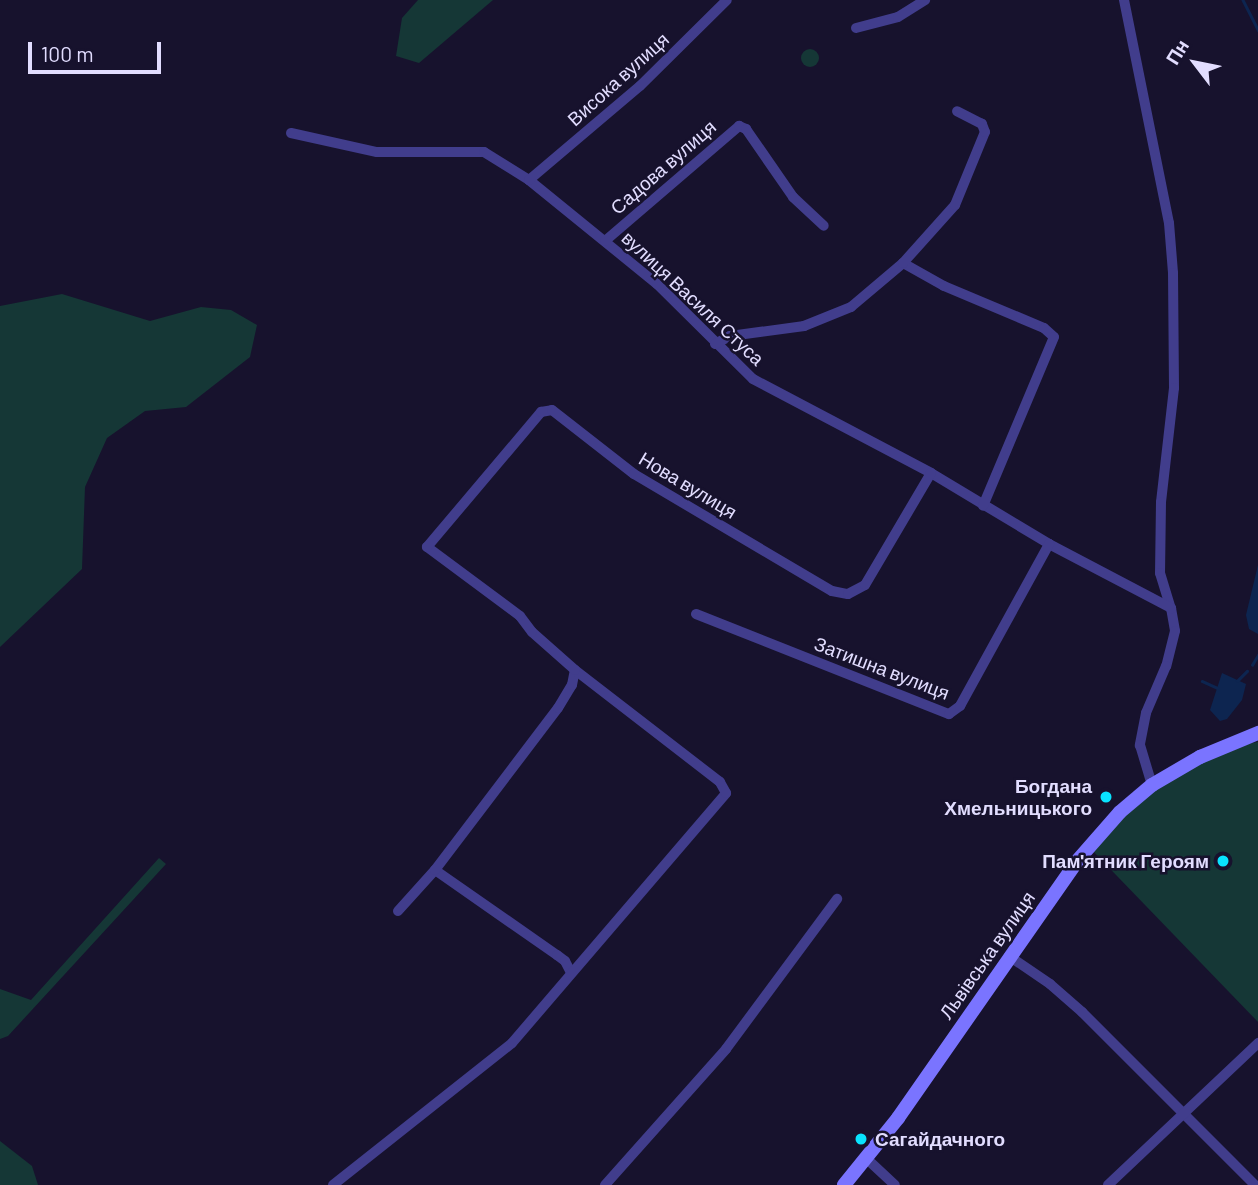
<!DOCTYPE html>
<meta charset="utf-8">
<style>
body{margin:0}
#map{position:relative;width:1258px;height:1185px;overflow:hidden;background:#17122d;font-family:Barlow,sans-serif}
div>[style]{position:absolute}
.green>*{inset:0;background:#153736}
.round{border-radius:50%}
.water>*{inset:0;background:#0d2550}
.stream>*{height:2.5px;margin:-1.25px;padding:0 1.25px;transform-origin:1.25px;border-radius:1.25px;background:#0d2550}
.minor>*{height:10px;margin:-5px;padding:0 5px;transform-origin:5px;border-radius:5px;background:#413d8c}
.secondary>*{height:14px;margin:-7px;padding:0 7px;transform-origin:7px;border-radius:7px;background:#7a74ff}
.dots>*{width:19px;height:19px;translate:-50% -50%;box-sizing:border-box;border:4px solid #17122d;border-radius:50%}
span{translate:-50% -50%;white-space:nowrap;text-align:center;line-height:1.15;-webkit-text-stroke:5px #17122d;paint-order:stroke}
.street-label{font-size:19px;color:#e2ddff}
.poi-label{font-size:19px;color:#e2ddff;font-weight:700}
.right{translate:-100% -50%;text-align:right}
.left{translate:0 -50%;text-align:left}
.north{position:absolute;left:1160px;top:28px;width:70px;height:70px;-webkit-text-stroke:5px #17122d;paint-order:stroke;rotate:302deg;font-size:19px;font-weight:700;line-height:28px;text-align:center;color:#e2ddff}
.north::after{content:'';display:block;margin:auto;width:24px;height:32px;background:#e2ddff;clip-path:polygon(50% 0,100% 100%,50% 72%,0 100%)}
.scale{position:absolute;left:28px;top:42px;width:133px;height:32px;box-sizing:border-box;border:4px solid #e2ddff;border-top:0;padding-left:9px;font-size:21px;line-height:24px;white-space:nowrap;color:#e2ddff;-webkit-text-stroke:5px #17122d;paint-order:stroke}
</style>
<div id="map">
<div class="green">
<i style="clip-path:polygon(418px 0,493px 0,419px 63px,396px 56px,402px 18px)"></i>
<i class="round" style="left:801px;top:49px;width:18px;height:18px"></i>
<i style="clip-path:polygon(62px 294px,150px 321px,201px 307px,231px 310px,257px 325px,250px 357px,186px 407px,145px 411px,107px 438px,85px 487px,82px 569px,0 647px,0 306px)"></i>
<i style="clip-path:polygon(1258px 742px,1258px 1022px,1089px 847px,1120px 812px,1214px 750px)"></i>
<i style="clip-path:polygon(159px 858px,166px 864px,8px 1036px,0 1039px,0 989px,31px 1000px)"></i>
<i style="clip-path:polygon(0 1141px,32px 1166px,38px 1185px,0 1185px)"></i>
</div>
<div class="water">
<i style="clip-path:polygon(1258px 565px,1258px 634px,1249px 629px,1246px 615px)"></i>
<i style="clip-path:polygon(1222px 673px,1246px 684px,1242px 700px,1227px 719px,1220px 721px,1210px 710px)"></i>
</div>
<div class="stream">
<i style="left:1243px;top:0;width:34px;rotate:63deg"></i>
<i style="left:1252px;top:665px;width:12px;rotate:-59deg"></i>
<i style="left:1202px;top:681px;width:17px;rotate:24deg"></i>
<i style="left:1237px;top:681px;width:14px;rotate:-45deg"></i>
</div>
<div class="minor">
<i style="left:1124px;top:0;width:227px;rotate:78.6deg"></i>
<i style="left:1169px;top:223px;width:50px;rotate:85.4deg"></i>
<i style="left:1173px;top:273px;width:115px;rotate:89.5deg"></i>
<i style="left:1174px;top:388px;width:115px;rotate:96.5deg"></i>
<i style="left:1161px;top:502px;width:71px;rotate:90.8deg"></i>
<i style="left:1160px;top:573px;width:37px;rotate:73deg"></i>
<i style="left:1171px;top:608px;width:23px;rotate:80deg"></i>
<i style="left:1175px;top:631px;width:36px;rotate:104deg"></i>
<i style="left:1166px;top:666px;width:51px;rotate:113.1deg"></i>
<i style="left:1146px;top:713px;width:33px;rotate:101deg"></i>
<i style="left:1140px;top:745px;width:42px;rotate:73.3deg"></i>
<i style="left:856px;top:28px;width:43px;rotate:-14.7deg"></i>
<i style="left:898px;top:17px;width:32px;rotate:-32deg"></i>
<i style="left:291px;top:133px;width:88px;rotate:12.5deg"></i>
<i style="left:377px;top:152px;width:107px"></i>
<i style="left:484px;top:152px;width:53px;rotate:31.9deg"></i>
<i style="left:529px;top:180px;width:165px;rotate:39.1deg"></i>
<i style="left:657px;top:284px;width:135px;rotate:44.7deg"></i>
<i style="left:753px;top:379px;width:201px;rotate:27.8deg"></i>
<i style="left:931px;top:473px;width:138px;rotate:31deg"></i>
<i style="left:1049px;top:544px;width:138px;rotate:27.7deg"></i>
<i style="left:529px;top:180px;width:145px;rotate:-40.3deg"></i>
<i style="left:640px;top:86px;width:122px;rotate:-44.7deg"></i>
<i style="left:605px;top:241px;width:177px;rotate:-40.6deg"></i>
<i style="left:739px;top:126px;width:8px;rotate:23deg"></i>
<i style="left:746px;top:129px;width:83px;rotate:55.3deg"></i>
<i style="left:793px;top:197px;width:42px;rotate:43.1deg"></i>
<i style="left:903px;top:263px;width:47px;rotate:29.3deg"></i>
<i style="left:944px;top:286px;width:108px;rotate:22.8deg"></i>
<i style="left:1044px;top:328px;width:13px;rotate:42deg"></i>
<i style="left:1054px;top:337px;width:183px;rotate:112.8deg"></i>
<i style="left:715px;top:344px;width:17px;rotate:-28deg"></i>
<i style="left:730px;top:336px;width:75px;rotate:-7.7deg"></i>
<i style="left:804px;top:326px;width:51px;rotate:-22deg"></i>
<i style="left:851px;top:307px;width:68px;rotate:-40.2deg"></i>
<i style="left:903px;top:263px;width:78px;rotate:-48.1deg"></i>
<i style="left:955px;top:205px;width:79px;rotate:-67.7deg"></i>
<i style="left:985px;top:132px;width:9px;rotate:-111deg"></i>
<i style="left:982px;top:124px;width:28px;rotate:-153deg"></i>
<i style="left:696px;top:614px;width:272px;rotate:21.6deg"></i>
<i style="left:949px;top:714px;width:14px;rotate:-36deg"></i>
<i style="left:960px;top:706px;width:185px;rotate:-61.2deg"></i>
<i style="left:435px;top:870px;width:149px;rotate:34.9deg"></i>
<i style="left:557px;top:955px;width:10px;rotate:37deg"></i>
<i style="left:565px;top:961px;width:13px;rotate:63deg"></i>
<i style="left:398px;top:911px;width:55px;rotate:-47.9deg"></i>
<i style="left:435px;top:870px;width:203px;rotate:-52.8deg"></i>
<i style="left:558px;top:708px;width:27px;rotate:-59deg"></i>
<i style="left:572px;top:685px;width:15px;rotate:-79deg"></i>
<i style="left:1009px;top:956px;width:50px;rotate:34.3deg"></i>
<i style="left:1050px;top:984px;width:43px;rotate:41.2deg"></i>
<i style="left:1082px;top:1012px;width:245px;rotate:45deg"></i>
<i style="left:867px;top:1159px;width:38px;rotate:43deg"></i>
<i style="left:333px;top:1185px;width:228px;rotate:-38.4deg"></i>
<i style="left:512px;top:1043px;width:329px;rotate:-49.4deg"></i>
<i style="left:726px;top:793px;width:13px;rotate:-119deg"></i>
<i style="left:720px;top:782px;width:183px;rotate:-142.3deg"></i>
<i style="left:575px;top:670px;width:57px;rotate:-138.5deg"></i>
<i style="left:532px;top:632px;width:20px;rotate:-127deg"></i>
<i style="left:520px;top:616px;width:116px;rotate:-143.4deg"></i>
<i style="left:427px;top:547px;width:177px;rotate:-49.8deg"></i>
<i style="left:541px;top:412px;width:11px;rotate:-10deg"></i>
<i style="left:552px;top:410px;width:104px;rotate:38deg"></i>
<i style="left:634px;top:474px;width:230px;rotate:30.6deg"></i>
<i style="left:832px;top:591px;width:16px;rotate:11deg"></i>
<i style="left:848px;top:594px;width:19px;rotate:-28deg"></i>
<i style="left:865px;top:585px;width:130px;rotate:-59.5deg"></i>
<i style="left:605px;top:1185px;width:182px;rotate:-48.3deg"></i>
<i style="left:726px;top:1049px;width:187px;rotate:-53.5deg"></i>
<i style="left:1108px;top:1185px;width:207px;rotate:-43.4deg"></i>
</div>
<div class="secondary">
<i style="left:844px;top:1185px;width:86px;rotate:-51.1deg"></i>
<i style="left:898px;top:1118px;width:313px;rotate:-55.1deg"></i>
<i style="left:1077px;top:861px;width:65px;rotate:-48.7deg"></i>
<i style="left:1120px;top:812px;width:42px;rotate:-40.2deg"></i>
<i style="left:1152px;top:785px;width:56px;rotate:-30.3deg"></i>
<i style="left:1200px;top:757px;width:63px;rotate:-22.5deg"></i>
</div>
<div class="dots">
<i style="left:1106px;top:797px;background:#09e3ff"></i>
<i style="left:1223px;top:861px;background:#09e3ff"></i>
<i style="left:861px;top:1139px;background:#09e3ff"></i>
</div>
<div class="street-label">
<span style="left:618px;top:79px;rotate:-42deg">Висока вулиця</span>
<span style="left:663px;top:167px;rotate:-41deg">Садова вулиця</span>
<span style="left:693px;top:298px;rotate:43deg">вулиця Василя Стуса</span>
<span style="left:688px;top:485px;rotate:31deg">Нова вулиця</span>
<span style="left:882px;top:668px;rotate:21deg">Затишна вулиця</span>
<span style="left:987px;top:955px;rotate:-55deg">Львівська вулиця</span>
</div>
<div class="poi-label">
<span class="right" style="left:1092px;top:797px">Богдана<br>Хмельницького</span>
<span class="right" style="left:1209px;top:861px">Пам'ятник Героям</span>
<span class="left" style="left:875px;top:1139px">Сагайдачного</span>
</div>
<div class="north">Пн</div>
<div class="scale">100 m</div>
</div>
